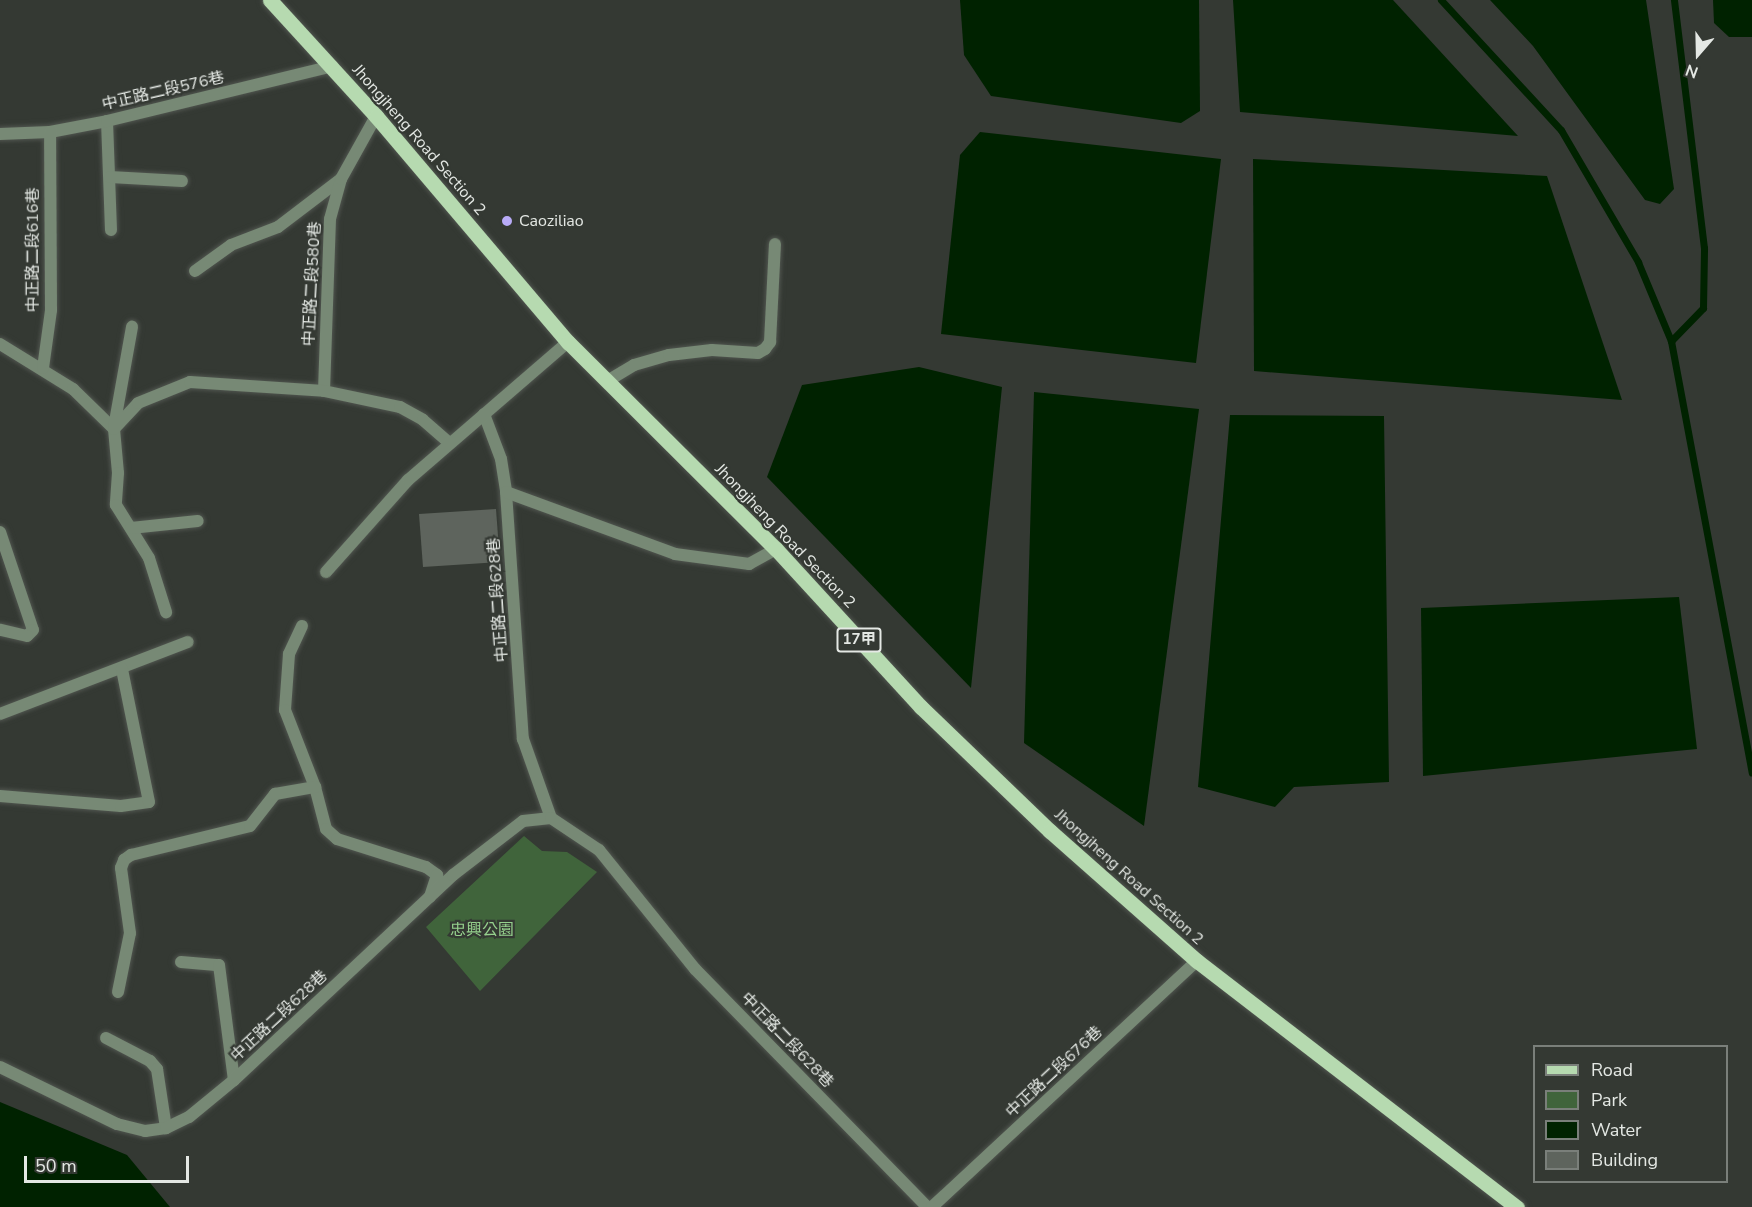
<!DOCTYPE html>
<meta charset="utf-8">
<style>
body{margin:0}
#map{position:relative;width:1752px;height:1207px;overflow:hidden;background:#343933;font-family:"Nunito Sans","Noto Sans TC",sans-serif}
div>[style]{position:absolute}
.green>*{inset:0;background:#40643b}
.water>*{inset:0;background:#020}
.stream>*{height:7px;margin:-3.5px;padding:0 3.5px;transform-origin:3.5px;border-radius:3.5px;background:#020}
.building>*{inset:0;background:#5e645d}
.roads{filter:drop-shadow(0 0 2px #50554f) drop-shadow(0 0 2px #50554f)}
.lane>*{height:12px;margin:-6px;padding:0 6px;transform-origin:6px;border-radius:6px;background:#778975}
.street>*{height:12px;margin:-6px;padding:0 6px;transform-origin:6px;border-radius:6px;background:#778975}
.primary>*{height:15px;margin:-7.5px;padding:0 7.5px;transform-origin:7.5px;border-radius:7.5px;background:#b6dab0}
.dots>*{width:16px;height:16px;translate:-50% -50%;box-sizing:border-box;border:3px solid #343933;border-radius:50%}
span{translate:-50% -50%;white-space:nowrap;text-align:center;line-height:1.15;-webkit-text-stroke:4.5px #343933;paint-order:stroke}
.shield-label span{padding:2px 4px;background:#343933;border:2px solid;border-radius:4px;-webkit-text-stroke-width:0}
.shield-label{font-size:15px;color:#e4e8e4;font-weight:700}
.street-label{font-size:16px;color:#e4e8e4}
.poi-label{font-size:16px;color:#e4e8e4}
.left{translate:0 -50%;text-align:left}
.park-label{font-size:16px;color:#95d08d}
.legend{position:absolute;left:1533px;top:1045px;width:195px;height:138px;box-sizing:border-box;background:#343933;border:2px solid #7a7f7a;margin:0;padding:8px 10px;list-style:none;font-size:18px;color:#e4e8e4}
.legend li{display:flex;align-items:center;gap:12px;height:30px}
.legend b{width:30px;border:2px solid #7a7f7a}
.north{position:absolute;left:1668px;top:24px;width:60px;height:60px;-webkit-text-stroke:4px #343933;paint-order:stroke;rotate:200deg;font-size:16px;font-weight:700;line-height:24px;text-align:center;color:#e4e8e4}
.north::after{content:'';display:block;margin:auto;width:21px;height:27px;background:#e4e8e4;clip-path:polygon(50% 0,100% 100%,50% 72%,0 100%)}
.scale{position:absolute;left:24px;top:1156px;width:165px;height:27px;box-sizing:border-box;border:3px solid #e4e8e4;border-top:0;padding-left:8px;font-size:18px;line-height:21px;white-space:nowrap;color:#e4e8e4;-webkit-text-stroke:4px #343933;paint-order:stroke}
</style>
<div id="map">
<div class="green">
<i style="clip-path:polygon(524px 836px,542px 851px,567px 852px,597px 872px,480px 991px,426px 927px)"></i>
</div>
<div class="water">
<i style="clip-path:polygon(960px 0,1199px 0,1200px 111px,1181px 123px,991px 96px,964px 55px)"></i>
<i style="clip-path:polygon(1233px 0,1393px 0,1518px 136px,1240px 112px)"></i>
<i style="clip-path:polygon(1490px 0,1646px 0,1674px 189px,1660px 204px,1645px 200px,1533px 46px)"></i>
<i style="clip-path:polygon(1713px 0,1752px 0,1752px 37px,1729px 37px,1714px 23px)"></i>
<i style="clip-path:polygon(980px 132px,1221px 159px,1196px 363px,941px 334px,960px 155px)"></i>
<i style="clip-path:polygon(1253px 159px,1547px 176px,1622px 400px,1254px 371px)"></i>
<i style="clip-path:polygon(919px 367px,1002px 387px,971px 688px,767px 477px,802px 385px)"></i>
<i style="clip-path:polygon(1034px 392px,1199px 409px,1144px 826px,1024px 743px)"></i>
<i style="clip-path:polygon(1230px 415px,1384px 416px,1389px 782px,1294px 787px,1275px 807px,1198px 787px)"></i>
<i style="clip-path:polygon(1679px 597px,1697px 749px,1423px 776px,1421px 608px)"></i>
<i style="clip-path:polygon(0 1102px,127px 1155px,170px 1207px,0 1207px)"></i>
</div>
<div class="stream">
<i style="left:1441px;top:0;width:177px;rotate:47.3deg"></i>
<i style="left:1561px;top:130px;width:153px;rotate:59.7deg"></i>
<i style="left:1638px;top:262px;width:86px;rotate:67.3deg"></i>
<i style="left:1671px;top:341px;width:439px;rotate:79.4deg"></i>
<i style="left:1671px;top:341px;width:46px;rotate:-45.9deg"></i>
<i style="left:1703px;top:308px;width:60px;rotate:-89deg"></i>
<i style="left:1704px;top:248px;width:250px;rotate:-96.9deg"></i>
</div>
<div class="building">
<i style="clip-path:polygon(496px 509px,500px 562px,423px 567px,419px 514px)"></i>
</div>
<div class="roads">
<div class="lane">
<i style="left:107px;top:121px;width:109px;rotate:87.9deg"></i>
<i style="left:0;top:134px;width:50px;rotate:-2.3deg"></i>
<i style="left:50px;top:132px;width:58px;rotate:-10.9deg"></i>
<i style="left:107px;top:121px;width:232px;rotate:-13.7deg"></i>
<i style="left:110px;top:177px;width:72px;rotate:3.2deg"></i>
<i style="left:195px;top:271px;width:44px;rotate:-35.8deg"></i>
<i style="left:231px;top:245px;width:50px;rotate:-21deg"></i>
<i style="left:278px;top:227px;width:79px;rotate:-37.3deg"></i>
<i style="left:0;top:344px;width:86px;rotate:31.7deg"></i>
<i style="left:73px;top:389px;width:57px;rotate:44.3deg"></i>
<i style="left:114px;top:429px;width:44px;rotate:84.8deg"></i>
<i style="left:118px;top:473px;width:32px;rotate:94deg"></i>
<i style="left:116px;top:505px;width:62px;rotate:58.1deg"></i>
<i style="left:149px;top:558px;width:57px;rotate:72.5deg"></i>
<i style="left:43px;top:368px;width:59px;rotate:-82.1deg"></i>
<i style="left:51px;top:310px;width:178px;rotate:-90.3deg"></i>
<i style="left:609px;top:380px;width:29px;rotate:-31deg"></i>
<i style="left:634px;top:365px;width:36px;rotate:-16deg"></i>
<i style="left:669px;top:355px;width:43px;rotate:-6.6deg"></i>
<i style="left:712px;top:350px;width:46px;rotate:3.7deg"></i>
<i style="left:758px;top:353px;width:8px;rotate:-30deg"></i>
<i style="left:765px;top:349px;width:9px;rotate:-54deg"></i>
<i style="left:770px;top:342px;width:98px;rotate:-87.1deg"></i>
<i style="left:324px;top:391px;width:172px;rotate:-88deg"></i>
<i style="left:330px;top:219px;width:41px;rotate:-74.6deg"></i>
<i style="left:341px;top:179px;width:72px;rotate:-60.9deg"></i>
<i style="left:484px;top:414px;width:48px;rotate:69.3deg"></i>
<i style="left:501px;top:459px;width:33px;rotate:81deg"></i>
<i style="left:506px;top:492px;width:248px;rotate:86.1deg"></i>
<i style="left:523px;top:739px;width:84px;rotate:70.5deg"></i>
<i style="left:114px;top:427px;width:102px;rotate:-79.8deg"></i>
<i style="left:114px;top:429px;width:35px;rotate:-47deg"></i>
<i style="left:138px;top:403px;width:56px;rotate:-22deg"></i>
<i style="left:190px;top:382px;width:134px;rotate:3.8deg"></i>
<i style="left:324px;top:391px;width:78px;rotate:11.9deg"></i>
<i style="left:400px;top:407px;width:26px;rotate:29deg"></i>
<i style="left:423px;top:420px;width:35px;rotate:41deg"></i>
<i style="left:506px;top:492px;width:180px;rotate:20.1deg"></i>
<i style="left:675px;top:554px;width:75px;rotate:7.7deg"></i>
<i style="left:749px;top:564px;width:31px;rotate:-29deg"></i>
<i style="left:131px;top:528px;width:67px;rotate:-6deg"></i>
<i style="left:0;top:532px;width:103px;rotate:71.4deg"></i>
<i style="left:33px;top:630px;width:8px;rotate:135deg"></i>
<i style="left:27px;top:636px;width:28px;rotate:-167deg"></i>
<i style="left:326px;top:572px;width:123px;rotate:-48.3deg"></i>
<i style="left:408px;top:480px;width:211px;rotate:-40.8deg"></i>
<i style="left:302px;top:626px;width:31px;rotate:115deg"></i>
<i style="left:289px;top:654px;width:56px;rotate:94.1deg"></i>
<i style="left:285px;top:710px;width:83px;rotate:68.7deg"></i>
<i style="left:315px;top:787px;width:43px;rotate:75.3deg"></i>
<i style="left:326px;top:829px;width:15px;rotate:42deg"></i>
<i style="left:337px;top:839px;width:93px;rotate:17.5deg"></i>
<i style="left:426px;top:867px;width:14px;rotate:36deg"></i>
<i style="left:437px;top:875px;width:23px;rotate:108deg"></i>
<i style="left:0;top:714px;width:201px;rotate:-21deg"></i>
<i style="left:0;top:796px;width:121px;rotate:4.7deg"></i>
<i style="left:121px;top:806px;width:28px;rotate:-8deg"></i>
<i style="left:149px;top:802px;width:136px;rotate:-101.5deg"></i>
<i style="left:181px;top:962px;width:38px;rotate:5deg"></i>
<i style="left:219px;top:965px;width:116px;rotate:82.6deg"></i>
<i style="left:118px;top:992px;width:60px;rotate:-78.5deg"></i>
<i style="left:130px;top:933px;width:66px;rotate:-97.9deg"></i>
<i style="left:121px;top:868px;width:9px;rotate:-69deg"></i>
<i style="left:124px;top:860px;width:9px;rotate:-36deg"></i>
<i style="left:131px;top:855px;width:122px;rotate:-13.7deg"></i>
<i style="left:250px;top:826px;width:41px;rotate:-52deg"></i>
<i style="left:275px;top:794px;width:41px;rotate:-9.9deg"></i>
<i style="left:106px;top:1038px;width:50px;rotate:27.6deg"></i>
<i style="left:150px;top:1061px;width:11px;rotate:49deg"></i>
<i style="left:157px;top:1069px;width:60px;rotate:81.3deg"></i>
<i style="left:0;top:1067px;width:130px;rotate:26deg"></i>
<i style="left:117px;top:1124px;width:29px;rotate:14deg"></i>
<i style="left:145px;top:1131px;width:21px;rotate:-8deg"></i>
<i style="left:166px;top:1128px;width:25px;rotate:-26deg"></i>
<i style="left:189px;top:1117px;width:58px;rotate:-39.4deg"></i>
<i style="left:234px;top:1080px;width:300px;rotate:-43.1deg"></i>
<i style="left:453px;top:875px;width:88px;rotate:-37.6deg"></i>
<i style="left:523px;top:821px;width:28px;rotate:-6deg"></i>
<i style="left:551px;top:818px;width:58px;rotate:33.7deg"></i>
<i style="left:599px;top:850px;width:153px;rotate:51.1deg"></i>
<i style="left:695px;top:969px;width:332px;rotate:45.7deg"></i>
</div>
<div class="street">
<i style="left:932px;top:1207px;width:362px;rotate:-42.9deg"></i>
</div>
<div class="primary">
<i style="left:270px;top:0;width:157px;rotate:47.6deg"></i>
<i style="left:376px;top:116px;width:297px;rotate:49.7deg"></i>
<i style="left:568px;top:342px;width:293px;rotate:44.9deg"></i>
<i style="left:776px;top:549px;width:214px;rotate:47.5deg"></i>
<i style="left:921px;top:707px;width:179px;rotate:43.9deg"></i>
<i style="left:1050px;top:831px;width:196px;rotate:41.5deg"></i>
<i style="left:1197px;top:961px;width:404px;rotate:37.6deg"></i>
</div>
</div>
<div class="dots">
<i style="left:507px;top:221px;background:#b8abf7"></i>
</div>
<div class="shield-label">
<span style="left:859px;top:640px">17甲</span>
</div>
<div class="street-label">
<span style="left:163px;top:91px;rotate:-13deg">中正路二段576巷</span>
<span style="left:419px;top:140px;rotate:49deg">Jhongjheng Road Section 2</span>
<span style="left:33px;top:250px;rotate:-90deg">中正路二段616巷</span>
<span style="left:312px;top:284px;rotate:-87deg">中正路二段580巷</span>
<span style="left:785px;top:536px;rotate:46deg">Jhongjheng Road Section 2</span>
<span style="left:498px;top:600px;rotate:-94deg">中正路二段628巷</span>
<span style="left:1129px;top:877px;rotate:42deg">Jhongjheng Road Section 2</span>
<span style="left:279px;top:1016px;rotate:-43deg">中正路二段628巷</span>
<span style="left:787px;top:1040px;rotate:46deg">中正路二段628巷</span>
<span style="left:1054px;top:1072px;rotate:-43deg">中正路二段676巷</span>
</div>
<div class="poi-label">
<span class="left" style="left:519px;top:221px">Caoziliao</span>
</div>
<div class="park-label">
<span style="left:482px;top:930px">忠興公園</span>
</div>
<ul class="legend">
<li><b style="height:8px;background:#b6dab0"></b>Road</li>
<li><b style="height:16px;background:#40643b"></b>Park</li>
<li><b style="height:16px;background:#020"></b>Water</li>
<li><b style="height:16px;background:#5e645d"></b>Building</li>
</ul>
<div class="north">N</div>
<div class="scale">50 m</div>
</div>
